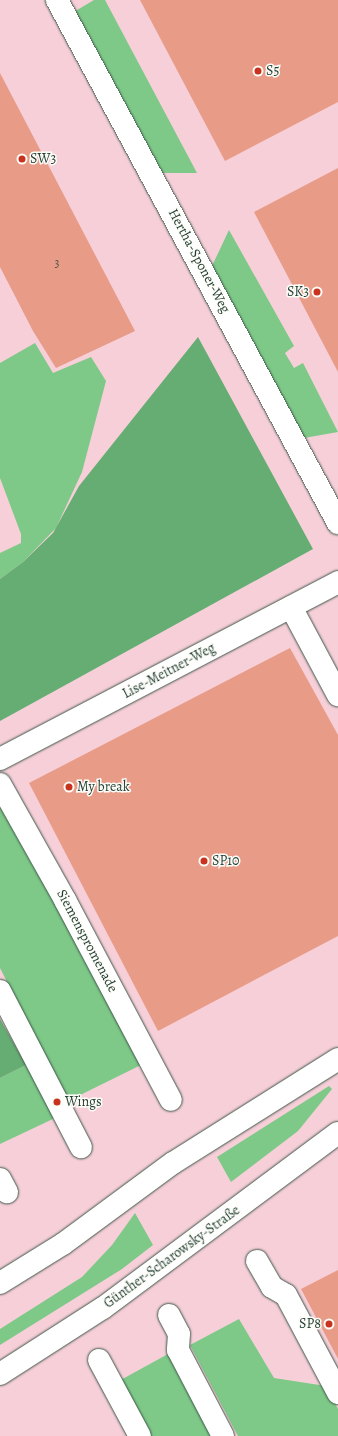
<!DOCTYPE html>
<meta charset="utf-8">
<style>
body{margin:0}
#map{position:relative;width:338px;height:1436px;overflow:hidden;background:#ede2c1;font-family:Alegreya,serif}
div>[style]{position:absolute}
.built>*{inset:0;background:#f6cfd8}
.green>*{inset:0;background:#7ec988}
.forest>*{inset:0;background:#66ad74}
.building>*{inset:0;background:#e89b87}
.roads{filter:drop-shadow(0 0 1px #3e5649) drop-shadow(0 0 1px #3e5649)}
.street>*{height:22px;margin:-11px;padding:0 11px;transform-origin:11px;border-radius:11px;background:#fff}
.secondary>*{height:22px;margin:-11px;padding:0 11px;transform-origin:11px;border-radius:11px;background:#fff}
.dots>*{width:11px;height:11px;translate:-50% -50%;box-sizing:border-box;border:2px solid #fdfcf7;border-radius:50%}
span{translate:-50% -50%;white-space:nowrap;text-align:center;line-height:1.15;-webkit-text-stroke:3px #fdfcf7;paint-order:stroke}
.number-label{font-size:12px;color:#515449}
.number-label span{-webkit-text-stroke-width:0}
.poi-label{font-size:14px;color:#1f3d34}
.left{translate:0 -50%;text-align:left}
.right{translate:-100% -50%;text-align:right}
.street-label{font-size:14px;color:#1f3d34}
</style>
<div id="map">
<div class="built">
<i style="clip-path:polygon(0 0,338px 0,338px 1436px,0 1436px)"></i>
</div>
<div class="green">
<i style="clip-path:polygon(94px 0,105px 0,197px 173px,159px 173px,72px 13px)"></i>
<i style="clip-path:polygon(229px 230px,294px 346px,285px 353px,294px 368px,303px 363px,338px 432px,304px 438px,212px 266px)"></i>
<i style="clip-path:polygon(35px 343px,53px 373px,91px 357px,106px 381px,82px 472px,56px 528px,23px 562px,0 579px,0 553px,21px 543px,21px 534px,0 478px,0 363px)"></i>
<i style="clip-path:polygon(0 801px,143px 1064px,68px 1101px,0 968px)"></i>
<i style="clip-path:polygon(26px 1065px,55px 1118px,0 1144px,0 1078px)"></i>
<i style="clip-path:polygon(329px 1086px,332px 1089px,298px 1131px,231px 1182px,217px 1157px)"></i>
<i style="clip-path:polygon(135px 1213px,153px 1245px,122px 1269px,0 1345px,0 1329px,82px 1277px,112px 1245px)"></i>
<i style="clip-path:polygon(239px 1319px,274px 1378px,326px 1386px,338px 1409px,338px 1436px,238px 1436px,190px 1345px)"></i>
<i style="clip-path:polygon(168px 1354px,212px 1436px,146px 1436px,117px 1382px)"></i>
</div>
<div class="forest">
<i style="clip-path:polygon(198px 337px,313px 549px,0 721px,0 579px,23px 562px,53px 533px,79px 486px)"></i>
<i style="clip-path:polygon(0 1019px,26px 1065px,0 1078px)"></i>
</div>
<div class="building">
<i style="clip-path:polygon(140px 0,338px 0,338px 102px,225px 161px)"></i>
<i style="clip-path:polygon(0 73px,135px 331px,56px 368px,33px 331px,0 267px)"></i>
<i style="clip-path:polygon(338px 168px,338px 372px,254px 212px)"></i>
<i style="clip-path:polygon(290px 648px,338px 735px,338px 936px,158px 1031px,29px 783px)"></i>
<i style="clip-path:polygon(338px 1270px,338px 1359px,301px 1289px)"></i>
</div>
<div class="roads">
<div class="street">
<i style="left:57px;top:0;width:594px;rotate:61.75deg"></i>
<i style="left:291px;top:607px;width:100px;rotate:61.9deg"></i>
<i style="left:0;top:759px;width:382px;rotate:-27.6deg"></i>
<i style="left:0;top:784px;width:133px;rotate:60.7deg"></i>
<i style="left:65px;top:900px;width:226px;rotate:62.1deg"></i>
<i style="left:0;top:991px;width:176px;rotate:62.6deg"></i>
<i style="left:0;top:1179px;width:15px;rotate:62deg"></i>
<i style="left:257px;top:1261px;width:30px;rotate:60deg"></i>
<i style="left:272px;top:1287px;width:16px;rotate:30deg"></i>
<i style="left:286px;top:1295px;width:111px;rotate:62deg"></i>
<i style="left:169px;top:1315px;width:21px;rotate:62deg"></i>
<i style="left:179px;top:1334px;width:16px;rotate:94deg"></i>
<i style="left:178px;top:1350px;width:97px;rotate:62.4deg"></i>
<i style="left:99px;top:1360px;width:86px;rotate:61.7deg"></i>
</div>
<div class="secondary">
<i style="left:0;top:1283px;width:74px;rotate:-31.8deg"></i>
<i style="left:63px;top:1244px;width:137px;rotate:-36.4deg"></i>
<i style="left:173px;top:1163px;width:195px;rotate:-32.2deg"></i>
<i style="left:0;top:1374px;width:122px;rotate:-32.7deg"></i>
<i style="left:103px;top:1308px;width:293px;rotate:-36.7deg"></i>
</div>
</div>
<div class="dots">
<i style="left:258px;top:71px;background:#c8321e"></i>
<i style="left:22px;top:159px;background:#c8321e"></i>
<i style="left:317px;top:292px;background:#c8321e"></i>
<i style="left:69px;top:787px;background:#c8321e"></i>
<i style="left:204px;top:861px;background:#c8321e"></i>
<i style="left:57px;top:1102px;background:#c8321e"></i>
<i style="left:329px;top:1324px;background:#c8321e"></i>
</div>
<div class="number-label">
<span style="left:57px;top:264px">3</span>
</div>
<div class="poi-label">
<span class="left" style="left:266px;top:71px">S5</span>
<span class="left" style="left:30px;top:159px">SW3</span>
<span class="right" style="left:309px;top:292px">SK3</span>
<span class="left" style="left:77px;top:787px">My break</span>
<span class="left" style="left:212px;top:861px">SP10</span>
<span class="left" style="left:65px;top:1102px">Wings</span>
<span class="right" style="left:321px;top:1324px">SP8</span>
</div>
<div class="street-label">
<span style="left:199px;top:261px;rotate:62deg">Hertha-Sponer-Weg</span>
<span style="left:169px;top:671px;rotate:-28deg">Lise-Meitner-Weg</span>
<span style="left:87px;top:941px;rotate:62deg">Siemenspromenade</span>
<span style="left:172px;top:1257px;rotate:-36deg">Günther-Scharowsky-Straße</span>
</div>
</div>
